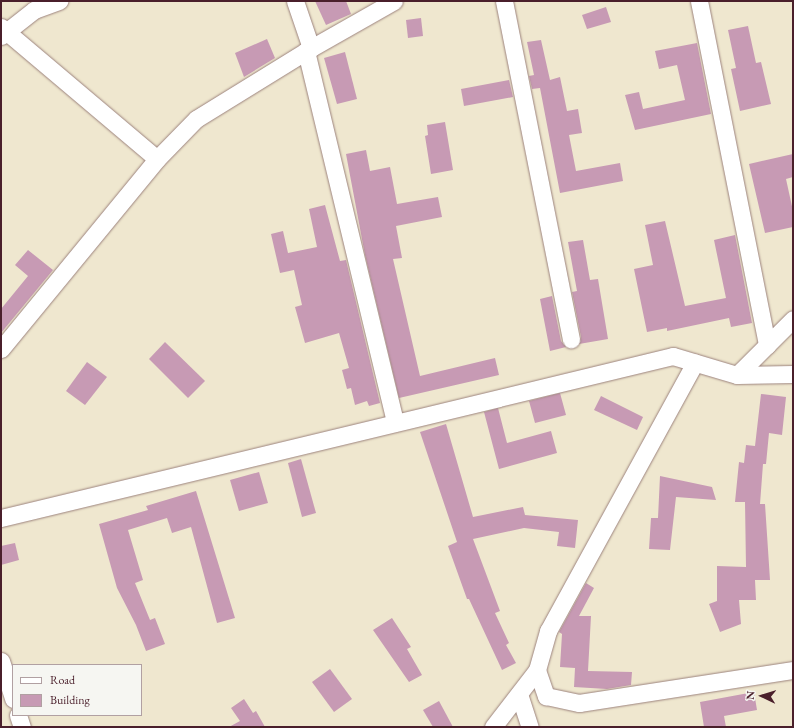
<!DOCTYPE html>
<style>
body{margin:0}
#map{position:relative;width:794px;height:728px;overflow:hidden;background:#efe7cf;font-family:"EB Garamond",serif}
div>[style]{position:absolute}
.building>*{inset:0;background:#c79ab4}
.roads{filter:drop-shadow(0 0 1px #9c837d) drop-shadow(0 0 1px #9c837d)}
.street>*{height:17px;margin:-8.5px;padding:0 8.5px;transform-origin:8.5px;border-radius:8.5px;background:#fff}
span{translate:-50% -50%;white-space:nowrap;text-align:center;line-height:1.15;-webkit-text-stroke:3.5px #f6f6f2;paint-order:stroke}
.frame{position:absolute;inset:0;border:2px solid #4a1f2b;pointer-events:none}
.legend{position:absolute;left:12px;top:664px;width:130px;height:52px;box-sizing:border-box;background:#f6f6f2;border:1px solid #b1a0a2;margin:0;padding:5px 7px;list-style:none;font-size:12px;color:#4a1f2b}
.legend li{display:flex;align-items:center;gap:8px;height:20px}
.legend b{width:20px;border:1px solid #b1a0a2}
.north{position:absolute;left:742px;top:676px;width:40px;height:40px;-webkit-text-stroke:3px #f6f6f2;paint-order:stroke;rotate:274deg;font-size:11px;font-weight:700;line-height:16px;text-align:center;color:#4a1f2b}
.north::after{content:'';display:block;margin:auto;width:14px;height:18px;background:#4a1f2b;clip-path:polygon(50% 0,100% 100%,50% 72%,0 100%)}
</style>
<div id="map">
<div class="building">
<i style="clip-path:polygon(315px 1px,346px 1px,351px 14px,326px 25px)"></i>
<i style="clip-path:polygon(606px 7px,611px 22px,587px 29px,582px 15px)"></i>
<i style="clip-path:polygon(421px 18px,423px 36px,408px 38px,406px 20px)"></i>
<i style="clip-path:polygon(748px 26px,756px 63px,761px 62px,771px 104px,740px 111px,731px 69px,736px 68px,728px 30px)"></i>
<i style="clip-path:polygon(267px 39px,275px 58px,244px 77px,235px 53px)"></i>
<i style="clip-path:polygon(541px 40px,550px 80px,560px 77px,567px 111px,578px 109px,582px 133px,569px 135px,576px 171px,620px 163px,623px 181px,560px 193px,540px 88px,532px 89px,529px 76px,534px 75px,527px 42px)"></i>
<i style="clip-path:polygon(697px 43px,711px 114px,635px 130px,625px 95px,639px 92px,643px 109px,685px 100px,677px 65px,659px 69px,655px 51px)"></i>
<i style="clip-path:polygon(345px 52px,357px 99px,337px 104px,324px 58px)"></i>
<i style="clip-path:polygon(509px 80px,513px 97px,464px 106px,461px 89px)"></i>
<i style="clip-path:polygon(445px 122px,453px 170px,431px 174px,425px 136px,428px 135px,427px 125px)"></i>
<i style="clip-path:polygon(366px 150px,370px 171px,390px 167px,397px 204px,438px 197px,442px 217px,396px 226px,402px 258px,393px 259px,420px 376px,495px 358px,499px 375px,399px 398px,365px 255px,346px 154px)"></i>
<i style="clip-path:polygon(793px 154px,793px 177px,786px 179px,793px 211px,793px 227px,765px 233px,749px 164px)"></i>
<i style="clip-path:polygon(325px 205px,340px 261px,346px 260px,380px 403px,369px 406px,367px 401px,355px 405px,351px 388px,347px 389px,342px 370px,349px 368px,339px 333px,305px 343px,295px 307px,302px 305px,294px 270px,280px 273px,271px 234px,283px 231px,288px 253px,317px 247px,309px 209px)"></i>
<i style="clip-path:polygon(665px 221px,685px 306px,726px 298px,714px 240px,735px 235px,752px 323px,731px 327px,729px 318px,667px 331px,667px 328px,647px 332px,634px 269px,653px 265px,645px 225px)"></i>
<i style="clip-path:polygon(583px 240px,590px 280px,598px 279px,608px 339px,579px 344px,581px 337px,572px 292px,577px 291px,568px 242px)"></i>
<i style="clip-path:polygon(28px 250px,53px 270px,1px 333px,1px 309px,28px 276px,15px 265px)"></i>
<i style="clip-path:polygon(552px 296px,561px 341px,566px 347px,550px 351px,540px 299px)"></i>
<i style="clip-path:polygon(165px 342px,205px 381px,188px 398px,149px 359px)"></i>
<i style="clip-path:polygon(87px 362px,107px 377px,85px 405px,66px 391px)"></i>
<i style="clip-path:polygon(560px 393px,566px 415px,535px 423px,529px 401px)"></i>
<i style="clip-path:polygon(761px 394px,786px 397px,782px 435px,769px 433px,766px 464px,763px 464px,760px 504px,765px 504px,770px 580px,755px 580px,756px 600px,739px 600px,741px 624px,720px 632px,709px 604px,717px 601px,717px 566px,746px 567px,745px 502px,735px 502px,739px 462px,744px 463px,746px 445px,755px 446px)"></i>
<i style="clip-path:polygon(601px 396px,643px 417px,637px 430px,594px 410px)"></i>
<i style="clip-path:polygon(498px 408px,507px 443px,551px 431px,557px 453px,499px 469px,484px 412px)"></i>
<i style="clip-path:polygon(446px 424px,473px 517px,523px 507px,525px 515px,578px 520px,575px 548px,557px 546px,559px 532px,524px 528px,473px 539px,500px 611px,495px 613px,509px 643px,506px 645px,516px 663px,502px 670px,469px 599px,467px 599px,448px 546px,457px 542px,420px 432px)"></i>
<i style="clip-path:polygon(301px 459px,316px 513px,302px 517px,288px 463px)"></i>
<i style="clip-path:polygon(259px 472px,268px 503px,239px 511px,230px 480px)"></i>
<i style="clip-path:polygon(660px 476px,712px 487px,716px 500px,676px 497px,670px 550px,649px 549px,651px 518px,658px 518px)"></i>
<i style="clip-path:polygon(196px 491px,235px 618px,217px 623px,191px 527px,172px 533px,167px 518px,128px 530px,143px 580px,135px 583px,150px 620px,155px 618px,165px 644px,146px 651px,136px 625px,117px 588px,99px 524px,148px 510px,146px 506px)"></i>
<i style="clip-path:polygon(15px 543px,19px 560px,1px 565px,1px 546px)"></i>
<i style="clip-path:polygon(586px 583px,594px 588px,579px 616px,591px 616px,588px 671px,632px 672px,631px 685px,607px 689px,574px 687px,575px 668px,560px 667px,562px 634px,559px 632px)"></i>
<i style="clip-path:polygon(392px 618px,411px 647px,407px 649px,422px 675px,409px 682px,373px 630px)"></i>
<i style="clip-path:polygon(330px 669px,352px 699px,334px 712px,312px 682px)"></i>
<i style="clip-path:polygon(754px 692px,757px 710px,724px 716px,726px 727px,704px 727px,700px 702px)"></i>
<i style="clip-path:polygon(244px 699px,253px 713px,256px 711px,265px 727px,229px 727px,240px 721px,231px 708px)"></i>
<i style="clip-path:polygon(439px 701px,453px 727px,433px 727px,423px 710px)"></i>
</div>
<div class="roads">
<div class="street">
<i style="left:295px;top:1px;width:50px;rotate:71.2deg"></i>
<i style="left:504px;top:1px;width:345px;rotate:78.8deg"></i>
<i style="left:699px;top:1px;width:351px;rotate:78.8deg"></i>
<i style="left:1px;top:27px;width:204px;rotate:40.2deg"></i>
<i style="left:157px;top:159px;width:246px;rotate:129.4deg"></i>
<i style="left:1px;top:36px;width:42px;rotate:-38.2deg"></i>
<i style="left:34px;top:10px;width:27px;rotate:-20deg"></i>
<i style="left:306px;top:51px;width:382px;rotate:76.5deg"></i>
<i style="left:157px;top:159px;width:56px;rotate:-45.7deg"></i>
<i style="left:196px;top:119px;width:129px;rotate:-31.7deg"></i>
<i style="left:306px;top:51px;width:101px;rotate:-29.6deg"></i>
<i style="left:737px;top:375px;width:79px;rotate:-45deg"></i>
<i style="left:1px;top:518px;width:691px;rotate:-13.55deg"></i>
<i style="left:673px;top:356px;width:67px;rotate:16.5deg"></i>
<i style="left:737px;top:375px;width:56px;rotate:-1deg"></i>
<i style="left:1px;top:661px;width:40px;rotate:72deg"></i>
<i style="left:537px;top:670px;width:28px;rotate:71deg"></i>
<i style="left:546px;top:696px;width:34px;rotate:12deg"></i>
<i style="left:579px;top:703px;width:217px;rotate:-8.8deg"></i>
<i style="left:519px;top:694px;width:35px;rotate:72deg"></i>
<i style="left:18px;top:715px;width:13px;rotate:72deg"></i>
<i style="left:493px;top:727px;width:72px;rotate:-52.3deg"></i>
<i style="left:537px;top:670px;width:41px;rotate:-74.2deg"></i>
<i style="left:548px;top:631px;width:306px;rotate:-61.3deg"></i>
</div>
</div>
<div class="frame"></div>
<ul class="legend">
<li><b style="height:5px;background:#fff"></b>Road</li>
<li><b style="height:11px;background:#c79ab4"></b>Building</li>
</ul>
<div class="north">N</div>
</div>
